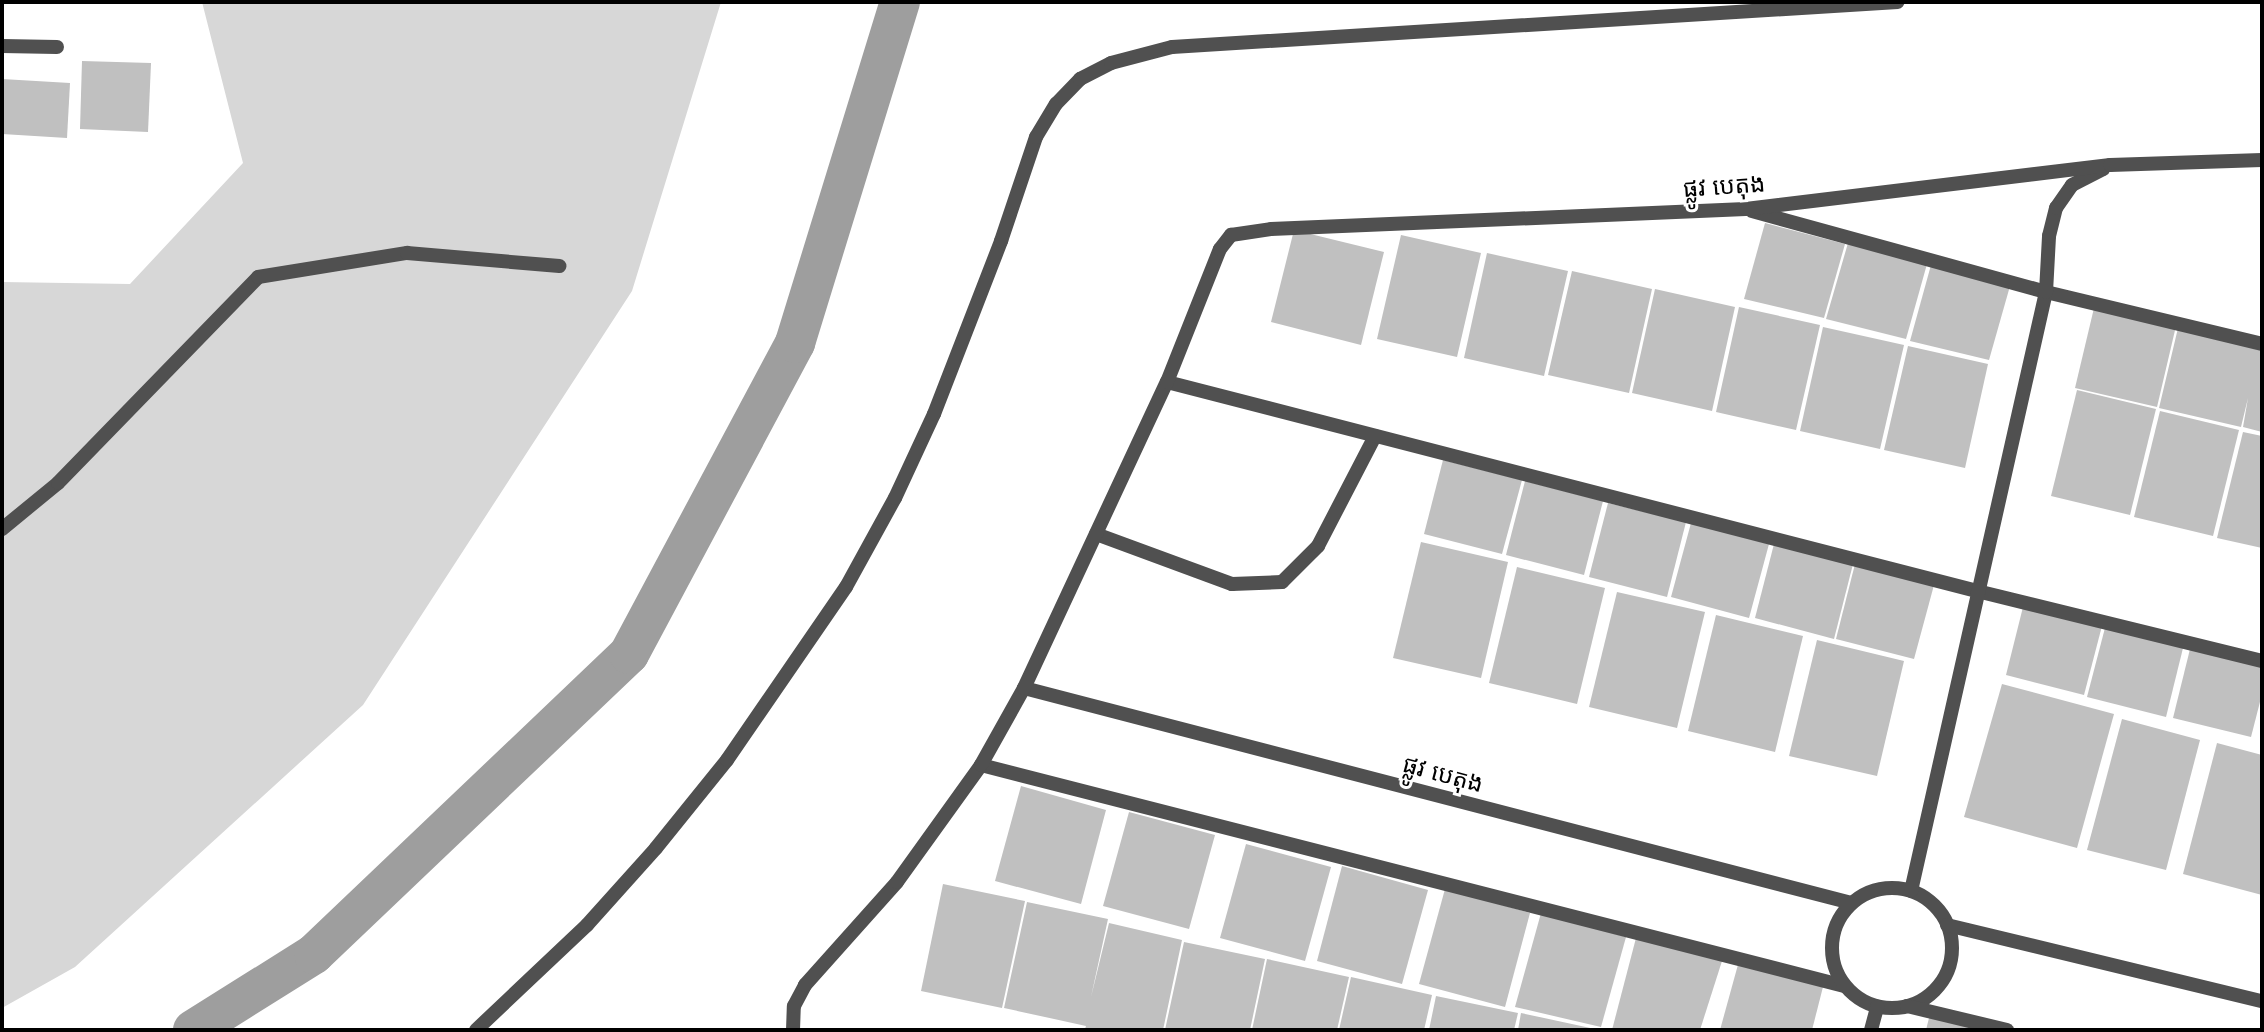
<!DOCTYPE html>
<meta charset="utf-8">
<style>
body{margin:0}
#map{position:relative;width:2264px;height:1032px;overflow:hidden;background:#fff;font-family:Quicksand,"Noto Sans Khmer",sans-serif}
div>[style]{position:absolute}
.green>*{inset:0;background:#d7d7d7}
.canal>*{height:40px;margin:-20px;padding:0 20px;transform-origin:20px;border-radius:20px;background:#9e9e9e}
.building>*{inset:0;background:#c0c0c0}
.service>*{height:14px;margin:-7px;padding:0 7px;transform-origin:7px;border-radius:7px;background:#505050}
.minor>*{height:14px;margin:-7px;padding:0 7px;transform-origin:7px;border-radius:7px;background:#505050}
.minor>.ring{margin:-7px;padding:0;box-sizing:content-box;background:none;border:14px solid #505050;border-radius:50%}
span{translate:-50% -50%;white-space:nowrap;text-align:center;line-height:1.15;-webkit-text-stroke:6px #fff;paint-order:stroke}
.street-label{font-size:24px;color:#000}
.frame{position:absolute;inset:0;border:4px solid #000;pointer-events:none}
</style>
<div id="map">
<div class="green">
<i style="clip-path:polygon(202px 2px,721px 2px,632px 291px,363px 705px,75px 967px,2px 1008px,2px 282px,130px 284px,243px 163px)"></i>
</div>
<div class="canal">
<i style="left:193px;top:1030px;width:143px;rotate:-32.1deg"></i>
<i style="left:314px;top:954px;width:435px;rotate:-43.6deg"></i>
<i style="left:629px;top:654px;width:353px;rotate:-61.9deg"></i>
<i style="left:795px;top:343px;width:357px;rotate:-72.9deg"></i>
</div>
<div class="building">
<i style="clip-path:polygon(82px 61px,151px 63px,148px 132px,80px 129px)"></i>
<i style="clip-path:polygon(2px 79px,70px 83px,67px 138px,2px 134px)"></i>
<i style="clip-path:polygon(1765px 223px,1845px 244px,1824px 318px,1744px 299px)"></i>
<i style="clip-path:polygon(1294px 230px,1384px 252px,1361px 345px,1271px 322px)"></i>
<i style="clip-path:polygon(1401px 235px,1481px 253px,1457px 357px,1377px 339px)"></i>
<i style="clip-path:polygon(1848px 243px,1927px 264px,1906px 339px,1826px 319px)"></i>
<i style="clip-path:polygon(1487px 253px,1568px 271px,1544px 376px,1464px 358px)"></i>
<i style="clip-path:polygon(1931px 265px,2010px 286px,1989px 360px,1910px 341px)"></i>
<i style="clip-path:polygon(1572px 271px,1652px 289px,1629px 393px,1548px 375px)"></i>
<i style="clip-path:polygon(1655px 289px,1735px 307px,1712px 411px,1632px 393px)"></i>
<i style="clip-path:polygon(1739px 307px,1820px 325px,1796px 430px,1716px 412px)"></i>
<i style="clip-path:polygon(2094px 308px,2176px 326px,2157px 407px,2075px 388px)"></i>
<i style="clip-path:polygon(1823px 327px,1904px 345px,1880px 449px,1800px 431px)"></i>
<i style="clip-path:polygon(2178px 328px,2262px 348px,2262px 432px,2243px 427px,2248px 398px,2241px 427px,2159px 408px)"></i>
<i style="clip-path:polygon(1908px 346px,1988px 364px,1965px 468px,1884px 450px)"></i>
<i style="clip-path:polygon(2077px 390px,2156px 409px,2130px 515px,2051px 496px)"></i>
<i style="clip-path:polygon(2160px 411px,2239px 430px,2213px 536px,2134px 517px)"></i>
<i style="clip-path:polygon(2243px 432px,2262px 436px,2262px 548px,2217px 538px)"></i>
<i style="clip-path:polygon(1443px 460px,1522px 480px,1502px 554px,1424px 534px)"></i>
<i style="clip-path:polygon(1525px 481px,1603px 501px,1584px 575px,1506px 555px)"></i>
<i style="clip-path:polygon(1608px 503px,1686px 522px,1667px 597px,1589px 577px)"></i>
<i style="clip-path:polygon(1691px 523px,1769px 544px,1749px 618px,1671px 597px)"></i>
<i style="clip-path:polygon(1421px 542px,1508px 562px,1481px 678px,1393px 658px)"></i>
<i style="clip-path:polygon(1774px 544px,1853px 564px,1834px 639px,1755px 618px)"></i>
<i style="clip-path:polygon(1855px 564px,1934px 585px,1914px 659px,1836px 639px)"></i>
<i style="clip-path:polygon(1517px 567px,1605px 588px,1577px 704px,1489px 683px)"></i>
<i style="clip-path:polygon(1617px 592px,1705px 612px,1677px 728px,1589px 707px)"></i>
<i style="clip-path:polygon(2024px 603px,2103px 622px,2084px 695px,2006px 675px)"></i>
<i style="clip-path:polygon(1716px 615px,1803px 636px,1775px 752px,1688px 731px)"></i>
<i style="clip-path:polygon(2106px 624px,2184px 644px,2166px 717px,2087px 697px)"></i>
<i style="clip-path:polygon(1817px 640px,1904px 661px,1877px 776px,1789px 756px)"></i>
<i style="clip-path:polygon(2191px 645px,2262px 663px,2262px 694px,2251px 737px,2173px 718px)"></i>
<i style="clip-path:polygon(2002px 684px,2114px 714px,2077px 848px,1964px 817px)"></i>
<i style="clip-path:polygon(2122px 719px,2200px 740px,2166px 870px,2087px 850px)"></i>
<i style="clip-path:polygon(2217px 743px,2262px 755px,2262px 895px,2183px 874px)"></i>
<i style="clip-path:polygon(1021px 786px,1106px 810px,1081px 904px,995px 881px)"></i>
<i style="clip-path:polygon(1129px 812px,1215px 835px,1189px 929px,1103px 906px)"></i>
<i style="clip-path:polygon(1246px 844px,1331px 867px,1305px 961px,1220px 938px)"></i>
<i style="clip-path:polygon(1342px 866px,1428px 890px,1402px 984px,1317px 961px)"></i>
<i style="clip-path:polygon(943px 884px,1025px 901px,1002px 1008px,921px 991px)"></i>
<i style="clip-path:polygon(1445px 889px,1530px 913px,1505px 1007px,1419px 984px)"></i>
<i style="clip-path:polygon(1027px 902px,1108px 919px,1091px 997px,1109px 923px,1182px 940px,1163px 1030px,1089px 1030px,1085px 1029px,1086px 1026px,1004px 1008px)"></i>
<i style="clip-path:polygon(1541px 913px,1626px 937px,1601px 1027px,1515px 1007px)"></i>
<i style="clip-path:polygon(1636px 938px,1722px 961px,1700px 1030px,1612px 1030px)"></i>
<i style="clip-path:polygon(1184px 942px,1265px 959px,1250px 1030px,1165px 1030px)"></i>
<i style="clip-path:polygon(1267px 959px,1349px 977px,1337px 1030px,1252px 1030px)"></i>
<i style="clip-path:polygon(1739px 961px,1824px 983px,1812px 1030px,1720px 1030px)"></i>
<i style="clip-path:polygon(1351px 977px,1432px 995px,1424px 1030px,1339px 1030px)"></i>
<i style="clip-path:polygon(1436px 996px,1518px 1013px,1514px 1030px,1429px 1030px)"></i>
<i style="clip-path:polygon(1521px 1013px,1595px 1029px,1595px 1030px,1518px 1030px)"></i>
<i style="clip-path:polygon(1930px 1014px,1993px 1030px,1926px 1030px)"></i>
</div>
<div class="service">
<i style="left:1096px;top:534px;width:145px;rotate:20.2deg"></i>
<i style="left:1232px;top:584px;width:50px;rotate:-2.3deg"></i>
<i style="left:1282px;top:582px;width:51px;rotate:-45deg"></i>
<i style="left:1318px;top:546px;width:124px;rotate:-62.6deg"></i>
</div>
<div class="minor">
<i style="left:2px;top:46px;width:55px;rotate:1deg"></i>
<i style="left:1752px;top:211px;width:305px;rotate:15.4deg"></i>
<i style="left:2046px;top:292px;width:222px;rotate:13.5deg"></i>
<i style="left:1167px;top:382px;width:837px;rotate:14.47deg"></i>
<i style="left:1977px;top:591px;width:293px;rotate:13.8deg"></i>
<i style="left:2px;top:529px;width:72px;rotate:-39.4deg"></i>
<i style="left:58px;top:483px;width:287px;rotate:-45.8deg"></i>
<i style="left:258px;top:277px;width:151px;rotate:-9.2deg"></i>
<i style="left:407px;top:253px;width:153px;rotate:4.9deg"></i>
<i style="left:1024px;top:688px;width:854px;rotate:14.57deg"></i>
<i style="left:981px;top:765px;width:891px;rotate:14.36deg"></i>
<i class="ring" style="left:1832px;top:888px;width:106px;height:106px"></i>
<i style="left:1911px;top:891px;width:614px;rotate:-77.3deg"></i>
<i style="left:2046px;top:292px;width:56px;rotate:-86.9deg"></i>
<i style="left:2049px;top:236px;width:29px;rotate:-76deg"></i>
<i style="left:2056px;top:208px;width:28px;rotate:-55deg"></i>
<i style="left:2072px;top:185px;width:35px;rotate:-27deg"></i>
<i style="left:1947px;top:925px;width:324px;rotate:13.6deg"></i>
<i style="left:1907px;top:1006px;width:103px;rotate:13.5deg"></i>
<i style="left:476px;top:1030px;width:153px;rotate:-43.4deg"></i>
<i style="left:587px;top:925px;width:103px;rotate:-48.1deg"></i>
<i style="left:656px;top:848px;width:113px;rotate:-51.1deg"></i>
<i style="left:727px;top:760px;width:210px;rotate:-55.5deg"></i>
<i style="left:846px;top:587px;width:102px;rotate:-61.2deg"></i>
<i style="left:895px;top:498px;width:93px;rotate:-65.1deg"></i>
<i style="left:934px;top:414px;width:186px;rotate:-68.8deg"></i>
<i style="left:1001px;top:241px;width:110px;rotate:-71.4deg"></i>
<i style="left:1036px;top:137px;width:39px;rotate:-59deg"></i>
<i style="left:1056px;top:104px;width:35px;rotate:-46deg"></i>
<i style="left:1080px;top:79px;width:35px;rotate:-27deg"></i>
<i style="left:1111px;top:63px;width:63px;rotate:-14.7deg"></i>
<i style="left:1172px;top:47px;width:727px;rotate:-3.55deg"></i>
<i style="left:793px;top:1030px;width:24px;rotate:-88deg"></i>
<i style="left:794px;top:1006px;width:24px;rotate:-62deg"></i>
<i style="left:805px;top:985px;width:138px;rotate:-48.2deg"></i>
<i style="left:897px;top:882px;width:144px;rotate:-54.3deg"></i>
<i style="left:981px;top:765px;width:88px;rotate:-60.8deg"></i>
<i style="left:1024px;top:688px;width:338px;rotate:-65deg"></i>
<i style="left:1167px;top:382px;width:143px;rotate:-68.3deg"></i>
<i style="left:1220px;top:249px;width:18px;rotate:-52deg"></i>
<i style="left:1231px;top:235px;width:40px;rotate:-8.5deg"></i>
<i style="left:1271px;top:229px;width:475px;rotate:-2.4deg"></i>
<i style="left:1746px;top:209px;width:367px;rotate:-6.9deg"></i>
<i style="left:2110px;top:165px;width:152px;rotate:-1.9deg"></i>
<i style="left:1871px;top:1030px;width:24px;rotate:-75deg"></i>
</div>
<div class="street-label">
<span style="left:1724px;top:186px;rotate:-4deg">ផ្លូវ បេតុង</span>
<span style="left:1443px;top:774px;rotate:15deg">ផ្លូវ បេតុង</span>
</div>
<div class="frame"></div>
</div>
